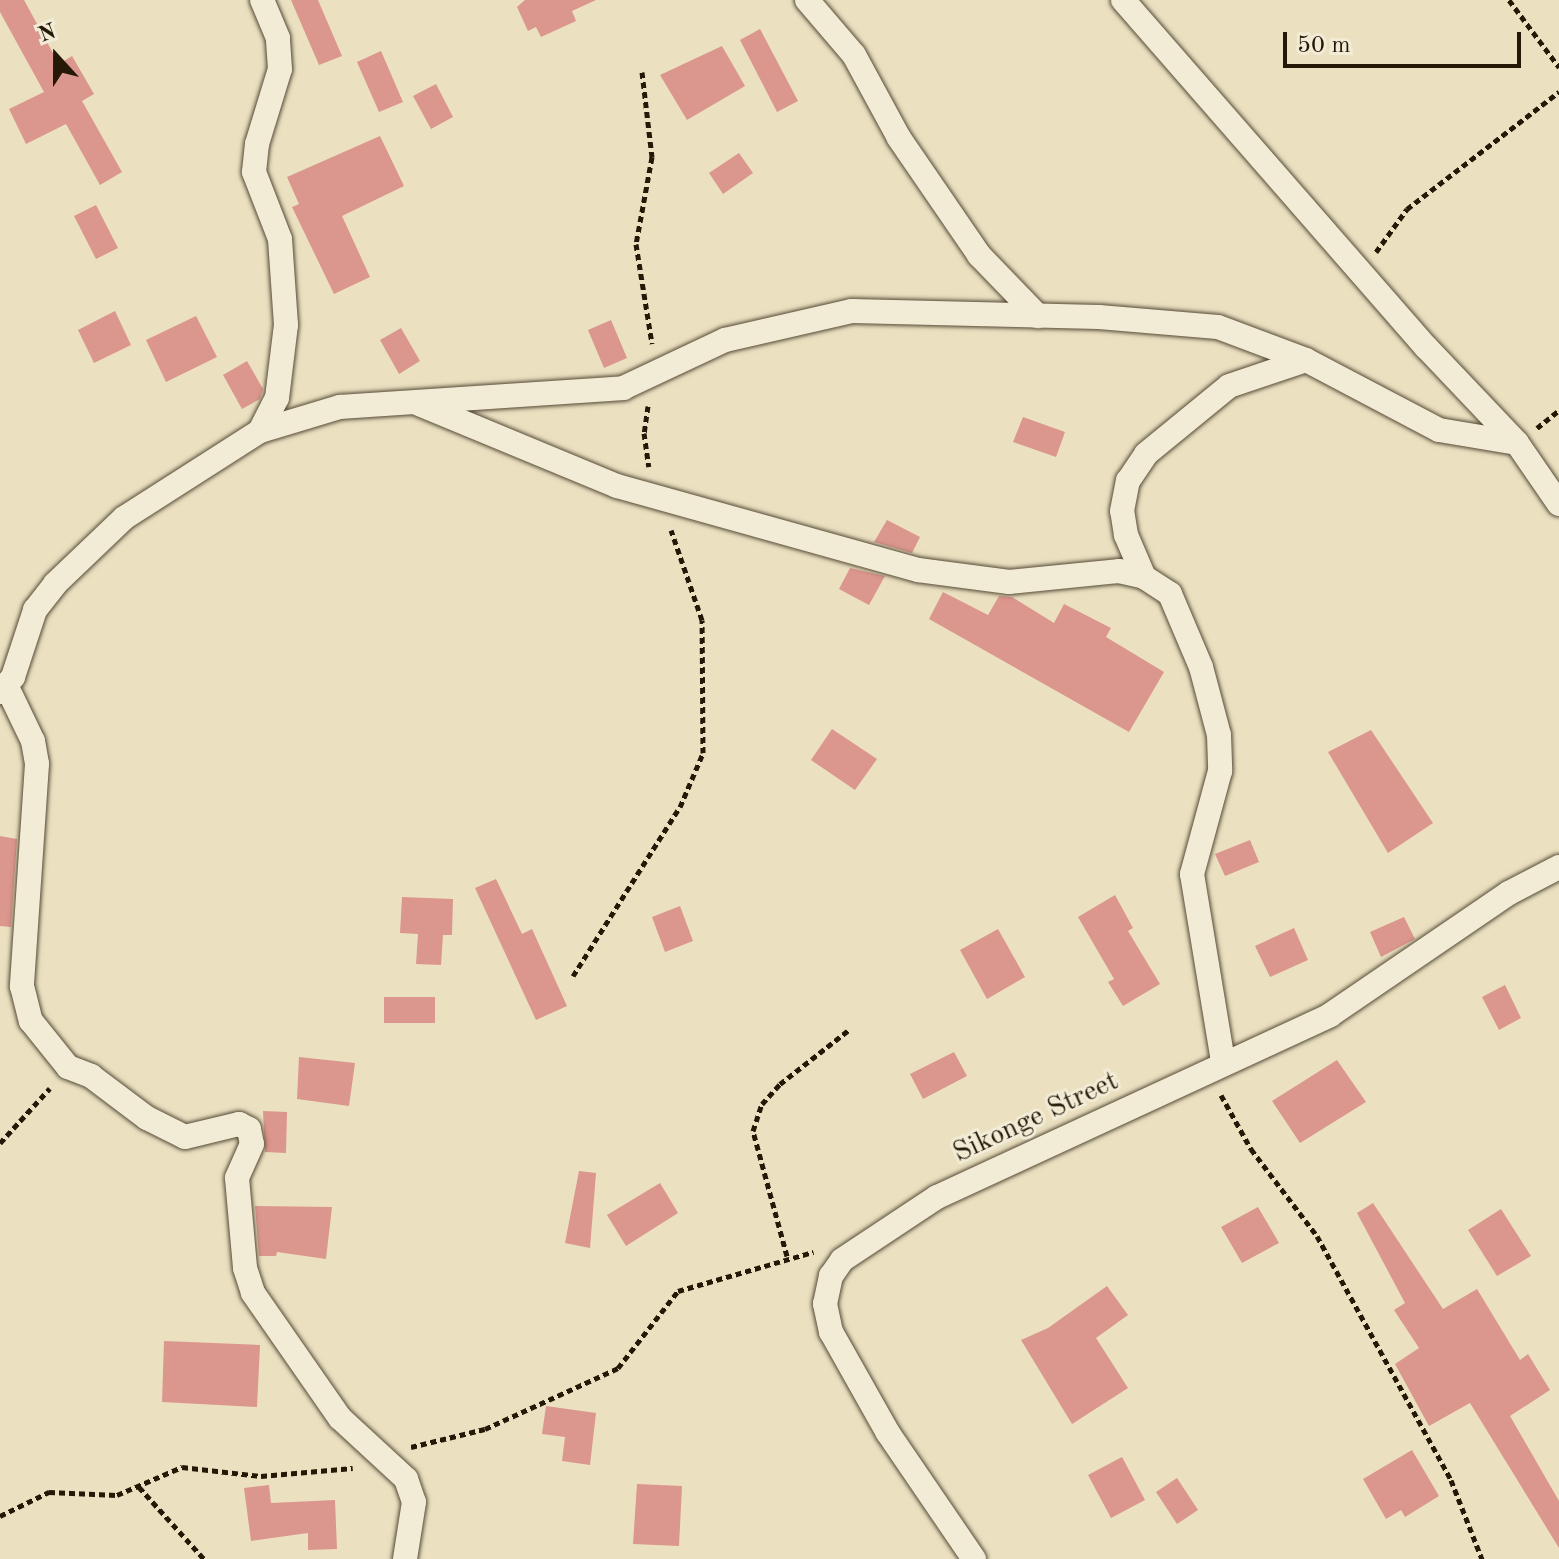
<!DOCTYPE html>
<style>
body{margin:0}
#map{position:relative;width:1559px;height:1559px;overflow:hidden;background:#ebe1c1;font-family:"Old Standard TT",serif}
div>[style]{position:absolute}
.building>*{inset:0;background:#db968d}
.path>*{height:5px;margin-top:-2.5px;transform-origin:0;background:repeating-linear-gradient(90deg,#251807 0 6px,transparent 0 10px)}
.roads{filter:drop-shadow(0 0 2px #564a36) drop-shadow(0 0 2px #564a36)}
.street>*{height:24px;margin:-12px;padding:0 12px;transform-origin:12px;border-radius:12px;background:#f2ecd7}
span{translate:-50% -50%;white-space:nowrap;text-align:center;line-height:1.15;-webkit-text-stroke:6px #f2ecd7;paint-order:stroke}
.street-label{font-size:28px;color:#251807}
.north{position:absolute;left:16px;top:16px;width:80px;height:80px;-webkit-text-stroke:6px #f2ecd7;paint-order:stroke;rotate:339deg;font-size:22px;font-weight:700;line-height:32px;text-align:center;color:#251807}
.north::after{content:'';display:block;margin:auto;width:28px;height:36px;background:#251807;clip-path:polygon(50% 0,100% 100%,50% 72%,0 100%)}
.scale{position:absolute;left:1283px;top:32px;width:238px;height:36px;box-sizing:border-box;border:4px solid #251807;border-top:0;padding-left:10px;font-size:24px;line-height:28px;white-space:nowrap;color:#251807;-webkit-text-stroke:6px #f2ecd7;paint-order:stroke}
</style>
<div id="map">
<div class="building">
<i style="clip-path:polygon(0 0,24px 0,59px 64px,72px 56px,94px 94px,82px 101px,122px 172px,100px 185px,66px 124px,26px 144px,9px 109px,44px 92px,0 12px)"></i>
<i style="clip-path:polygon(291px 0,318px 0,342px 56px,319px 65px)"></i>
<i style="clip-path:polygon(525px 0,596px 0,572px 11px,576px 21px,541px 37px,536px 27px,528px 31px,517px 7px)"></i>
<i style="clip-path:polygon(760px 29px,798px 101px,777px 112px,740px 40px)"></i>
<i style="clip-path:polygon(722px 46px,745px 86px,687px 120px,660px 75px)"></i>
<i style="clip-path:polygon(381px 51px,403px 102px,379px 112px,357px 62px)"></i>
<i style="clip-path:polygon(436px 84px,453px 117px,431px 129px,413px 96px)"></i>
<i style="clip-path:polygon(380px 136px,404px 186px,342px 216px,370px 277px,334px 294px,292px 207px,299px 204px,287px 177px)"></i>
<i style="clip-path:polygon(739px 153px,753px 173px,723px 194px,709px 173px)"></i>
<i style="clip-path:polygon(96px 205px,118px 248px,96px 259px,74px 216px)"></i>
<i style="clip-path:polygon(115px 311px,131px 345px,94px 363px,78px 330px)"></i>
<i style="clip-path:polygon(196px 316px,217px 357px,166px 382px,146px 340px)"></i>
<i style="clip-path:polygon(611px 320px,627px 358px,604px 368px,588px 330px)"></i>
<i style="clip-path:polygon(401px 328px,420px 361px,399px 374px,380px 340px)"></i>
<i style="clip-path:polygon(247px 361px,263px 389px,260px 399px,242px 409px,223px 375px)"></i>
<i style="clip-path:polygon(1023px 417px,1065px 432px,1056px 457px,1013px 442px)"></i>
<i style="clip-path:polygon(887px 520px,920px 537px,912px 553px,874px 542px)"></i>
<i style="clip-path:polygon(850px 568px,885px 576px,869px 605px,839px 589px)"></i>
<i style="clip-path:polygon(943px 592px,988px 615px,999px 596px,1012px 597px,1054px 623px,1064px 604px,1111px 628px,1106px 637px,1164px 672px,1129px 732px,929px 619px)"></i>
<i style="clip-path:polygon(832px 729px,877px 759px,855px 790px,811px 760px)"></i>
<i style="clip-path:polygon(1371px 730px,1433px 823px,1388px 853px,1328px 752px)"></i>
<i style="clip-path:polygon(0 836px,17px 839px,11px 927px,0 926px)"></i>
<i style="clip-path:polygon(1250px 840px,1259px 862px,1225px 876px,1215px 854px)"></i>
<i style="clip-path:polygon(496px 879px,522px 934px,532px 929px,567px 1006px,536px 1020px,475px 888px)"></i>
<i style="clip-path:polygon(1115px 895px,1133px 928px,1128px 931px,1160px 984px,1123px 1006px,1108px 982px,1114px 979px,1078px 917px)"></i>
<i style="clip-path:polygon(402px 897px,453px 899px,452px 935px,443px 935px,441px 965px,416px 964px,418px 934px,400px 933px)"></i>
<i style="clip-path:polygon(680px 906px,693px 941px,665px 952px,652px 917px)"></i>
<i style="clip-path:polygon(1404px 917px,1415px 939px,1381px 957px,1370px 932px)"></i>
<i style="clip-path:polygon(1294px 928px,1308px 960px,1270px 977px,1255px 946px)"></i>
<i style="clip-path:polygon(998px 929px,1025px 977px,987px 999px,960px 950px)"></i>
<i style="clip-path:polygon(1505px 985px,1521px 1018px,1499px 1030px,1482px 997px)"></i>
<i style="clip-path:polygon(384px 997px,435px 997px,435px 1023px,384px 1023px)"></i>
<i style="clip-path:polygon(954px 1052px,967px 1076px,923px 1099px,910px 1074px)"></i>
<i style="clip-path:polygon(299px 1057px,355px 1063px,349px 1106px,297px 1099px)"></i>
<i style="clip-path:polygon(1337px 1060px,1366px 1102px,1300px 1143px,1272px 1101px)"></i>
<i style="clip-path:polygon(263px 1111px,287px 1112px,286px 1153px,265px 1152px)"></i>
<i style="clip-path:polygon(579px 1171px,596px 1173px,590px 1248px,565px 1243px)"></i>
<i style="clip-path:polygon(660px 1183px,678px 1213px,626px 1246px,607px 1215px)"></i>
<i style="clip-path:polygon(1373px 1203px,1443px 1309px,1477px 1289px,1520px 1360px,1528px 1354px,1550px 1390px,1510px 1416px,1559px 1501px,1559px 1548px,1470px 1403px,1429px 1426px,1395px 1364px,1419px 1348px,1394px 1310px,1405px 1303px,1357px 1213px)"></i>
<i style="clip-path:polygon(255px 1206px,332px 1207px,326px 1259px,277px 1252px,276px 1256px,259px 1256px)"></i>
<i style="clip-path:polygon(1258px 1207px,1279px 1243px,1242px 1263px,1221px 1227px)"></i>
<i style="clip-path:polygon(1501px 1209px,1531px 1256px,1497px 1276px,1468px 1230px)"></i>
<i style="clip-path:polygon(1107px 1286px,1128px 1315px,1096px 1338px,1128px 1388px,1072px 1424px,1021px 1340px,1048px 1328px)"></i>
<i style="clip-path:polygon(164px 1341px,260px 1345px,257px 1407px,162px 1402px)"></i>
<i style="clip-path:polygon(546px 1406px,596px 1413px,590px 1465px,562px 1461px,565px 1437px,542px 1434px)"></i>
<i style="clip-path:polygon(1412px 1450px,1439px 1496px,1405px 1517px,1401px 1510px,1386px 1519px,1363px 1479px)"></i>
<i style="clip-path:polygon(1122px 1457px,1145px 1500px,1111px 1518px,1088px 1475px)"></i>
<i style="clip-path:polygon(1177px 1478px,1198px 1510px,1177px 1524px,1156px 1492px)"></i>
<i style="clip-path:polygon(637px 1484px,682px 1486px,679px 1546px,633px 1544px)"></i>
<i style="clip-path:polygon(269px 1485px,271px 1503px,335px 1500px,337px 1549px,308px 1550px,308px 1533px,251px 1541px,244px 1488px)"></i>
</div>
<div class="path">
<i style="left:1509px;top:0;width:84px;rotate:53.3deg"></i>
<i style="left:642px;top:72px;width:86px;rotate:83.3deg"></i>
<i style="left:652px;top:157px;width:88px;rotate:100.4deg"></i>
<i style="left:636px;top:244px;width:101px;rotate:80.9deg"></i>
<i style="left:1376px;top:252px;width:53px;rotate:-54.2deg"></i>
<i style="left:1407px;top:209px;width:192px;rotate:-37.6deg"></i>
<i style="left:648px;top:406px;width:27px;rotate:98deg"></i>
<i style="left:644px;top:433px;width:34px;rotate:82deg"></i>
<i style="left:1537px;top:428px;width:28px;rotate:-39deg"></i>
<i style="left:573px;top:976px;width:200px;rotate:-57.7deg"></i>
<i style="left:680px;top:807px;width:59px;rotate:-66.9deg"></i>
<i style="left:703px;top:753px;width:133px;rotate:-90.4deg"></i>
<i style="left:702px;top:620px;width:95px;rotate:-109deg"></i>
<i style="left:1221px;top:1095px;width:62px;rotate:60.9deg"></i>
<i style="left:1251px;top:1149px;width:109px;rotate:52.8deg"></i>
<i style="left:1317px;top:1236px;width:278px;rotate:61.2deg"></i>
<i style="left:1451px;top:1480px;width:85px;rotate:68.6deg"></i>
<i style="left:0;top:1143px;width:74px;rotate:-47.7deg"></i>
<i style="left:787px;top:1256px;width:130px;rotate:-105.2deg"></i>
<i style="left:753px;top:1131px;width:28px;rotate:-72deg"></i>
<i style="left:762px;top:1104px;width:27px;rotate:-48deg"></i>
<i style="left:780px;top:1084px;width:89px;rotate:-38.2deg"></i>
<i style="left:411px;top:1447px;width:76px;rotate:-13.7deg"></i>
<i style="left:485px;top:1429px;width:146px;rotate:-24.6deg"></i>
<i style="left:618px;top:1368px;width:98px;rotate:-52.1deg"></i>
<i style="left:678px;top:1291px;width:141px;rotate:-16.1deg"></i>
<i style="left:139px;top:1487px;width:97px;rotate:47.9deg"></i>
<i style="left:0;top:1516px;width:55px;rotate:-26.1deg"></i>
<i style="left:49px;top:1492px;width:68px;rotate:2.5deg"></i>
<i style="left:117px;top:1495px;width:71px;rotate:-23.3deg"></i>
<i style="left:182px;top:1467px;width:80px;rotate:6.5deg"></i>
<i style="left:261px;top:1476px;width:92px;rotate:-5deg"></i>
</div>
<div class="roads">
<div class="street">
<i style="left:807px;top:0;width:72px;rotate:49.5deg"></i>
<i style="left:854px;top:55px;width:94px;rotate:61.5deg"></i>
<i style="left:899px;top:138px;width:142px;rotate:55.6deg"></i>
<i style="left:979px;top:255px;width:85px;rotate:46deg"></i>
<i style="left:1123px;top:0;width:461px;rotate:48.9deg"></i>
<i style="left:1426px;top:347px;width:132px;rotate:46.5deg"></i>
<i style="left:1517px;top:443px;width:74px;rotate:55.5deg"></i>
<i style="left:419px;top:404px;width:214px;rotate:22.5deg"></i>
<i style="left:617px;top:486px;width:313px;rotate:15.6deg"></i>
<i style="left:918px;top:570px;width:92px;rotate:7.5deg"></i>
<i style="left:1009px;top:582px;width:111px;rotate:-5.7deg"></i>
<i style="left:1119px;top:571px;width:26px;rotate:13deg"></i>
<i style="left:1144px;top:577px;width:31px;rotate:33deg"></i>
<i style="left:1170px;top:594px;width:79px;rotate:67deg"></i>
<i style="left:1201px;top:667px;width:70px;rotate:75.2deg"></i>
<i style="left:1219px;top:735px;width:36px;rotate:88deg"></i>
<i style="left:1220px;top:771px;width:107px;rotate:105.2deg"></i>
<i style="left:1192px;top:874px;width:191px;rotate:80.6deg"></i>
<i style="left:260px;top:431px;width:37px;rotate:-63deg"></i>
<i style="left:277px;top:398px;width:74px;rotate:-83deg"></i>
<i style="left:286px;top:325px;width:86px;rotate:-94deg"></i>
<i style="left:280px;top:239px;width:72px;rotate:-111.2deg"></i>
<i style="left:254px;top:172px;width:28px;rotate:-84deg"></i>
<i style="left:257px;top:144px;width:78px;rotate:-73deg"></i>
<i style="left:280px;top:69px;width:31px;rotate:-94deg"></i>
<i style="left:278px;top:38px;width:41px;rotate:-112.8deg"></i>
<i style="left:1144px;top:577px;width:46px;rotate:-113.2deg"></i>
<i style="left:1126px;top:535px;width:24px;rotate:-99deg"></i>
<i style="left:1122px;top:511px;width:31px;rotate:-79deg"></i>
<i style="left:1128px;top:481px;width:32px;rotate:-56deg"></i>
<i style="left:1146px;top:454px;width:107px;rotate:-39.3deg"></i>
<i style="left:1229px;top:386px;width:81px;rotate:-18.7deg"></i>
<i style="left:6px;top:685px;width:62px;rotate:64.3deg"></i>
<i style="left:33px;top:741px;width:23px;rotate:80deg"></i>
<i style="left:37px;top:764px;width:223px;rotate:93.9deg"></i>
<i style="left:22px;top:986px;width:36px;rotate:76deg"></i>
<i style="left:31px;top:1021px;width:59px;rotate:51.2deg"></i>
<i style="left:68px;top:1067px;width:25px;rotate:21deg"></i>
<i style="left:91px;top:1076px;width:70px;rotate:36.9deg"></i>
<i style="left:147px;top:1118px;width:42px;rotate:26.6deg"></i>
<i style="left:185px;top:1137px;width:56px;rotate:-13.5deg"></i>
<i style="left:239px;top:1124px;width:11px;rotate:27deg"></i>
<i style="left:249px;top:1129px;width:15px;rotate:79deg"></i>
<i style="left:252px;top:1144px;width:37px;rotate:114deg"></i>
<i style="left:237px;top:1178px;width:90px;rotate:84.9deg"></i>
<i style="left:245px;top:1268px;width:26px;rotate:72deg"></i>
<i style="left:253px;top:1293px;width:152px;rotate:55.2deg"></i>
<i style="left:340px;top:1418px;width:90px;rotate:42.7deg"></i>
<i style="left:406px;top:1479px;width:24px;rotate:71deg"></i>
<i style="left:414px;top:1502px;width:58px;rotate:99deg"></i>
<i style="left:0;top:692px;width:20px;rotate:-49deg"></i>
<i style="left:13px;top:677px;width:71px;rotate:-71.8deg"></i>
<i style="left:35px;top:610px;width:33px;rotate:-52deg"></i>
<i style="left:55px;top:584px;width:95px;rotate:-43.7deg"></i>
<i style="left:124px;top:518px;width:161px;rotate:-32.6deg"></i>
<i style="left:260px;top:431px;width:84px;rotate:-16.7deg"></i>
<i style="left:340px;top:407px;width:284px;rotate:-3.8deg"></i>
<i style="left:623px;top:388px;width:113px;rotate:-25.2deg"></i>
<i style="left:725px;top:340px;width:130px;rotate:-12.9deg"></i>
<i style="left:852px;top:311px;width:247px;rotate:1.4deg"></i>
<i style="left:1099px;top:317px;width:119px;rotate:4.8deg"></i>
<i style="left:1218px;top:327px;width:94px;rotate:20.6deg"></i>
<i style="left:1306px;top:360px;width:150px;rotate:27.8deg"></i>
<i style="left:1439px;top:430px;width:79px;rotate:9.5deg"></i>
<i style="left:974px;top:1559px;width:153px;rotate:-124.3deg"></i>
<i style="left:888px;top:1433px;width:116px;rotate:-119.4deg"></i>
<i style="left:831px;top:1332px;width:29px;rotate:-102deg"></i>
<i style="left:825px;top:1304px;width:29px;rotate:-78deg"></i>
<i style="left:831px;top:1276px;width:19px;rotate:-55deg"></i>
<i style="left:842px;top:1260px;width:114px;rotate:-33.6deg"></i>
<i style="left:937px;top:1197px;width:433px;rotate:-24.8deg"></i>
<i style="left:1330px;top:1015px;width:217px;rotate:-34.3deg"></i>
<i style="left:1509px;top:893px;width:56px;rotate:-27.5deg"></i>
</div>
</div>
<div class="street-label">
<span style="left:1036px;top:1118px;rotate:-25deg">Sikonge Street</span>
</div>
<div class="north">N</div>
<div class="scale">50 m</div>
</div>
